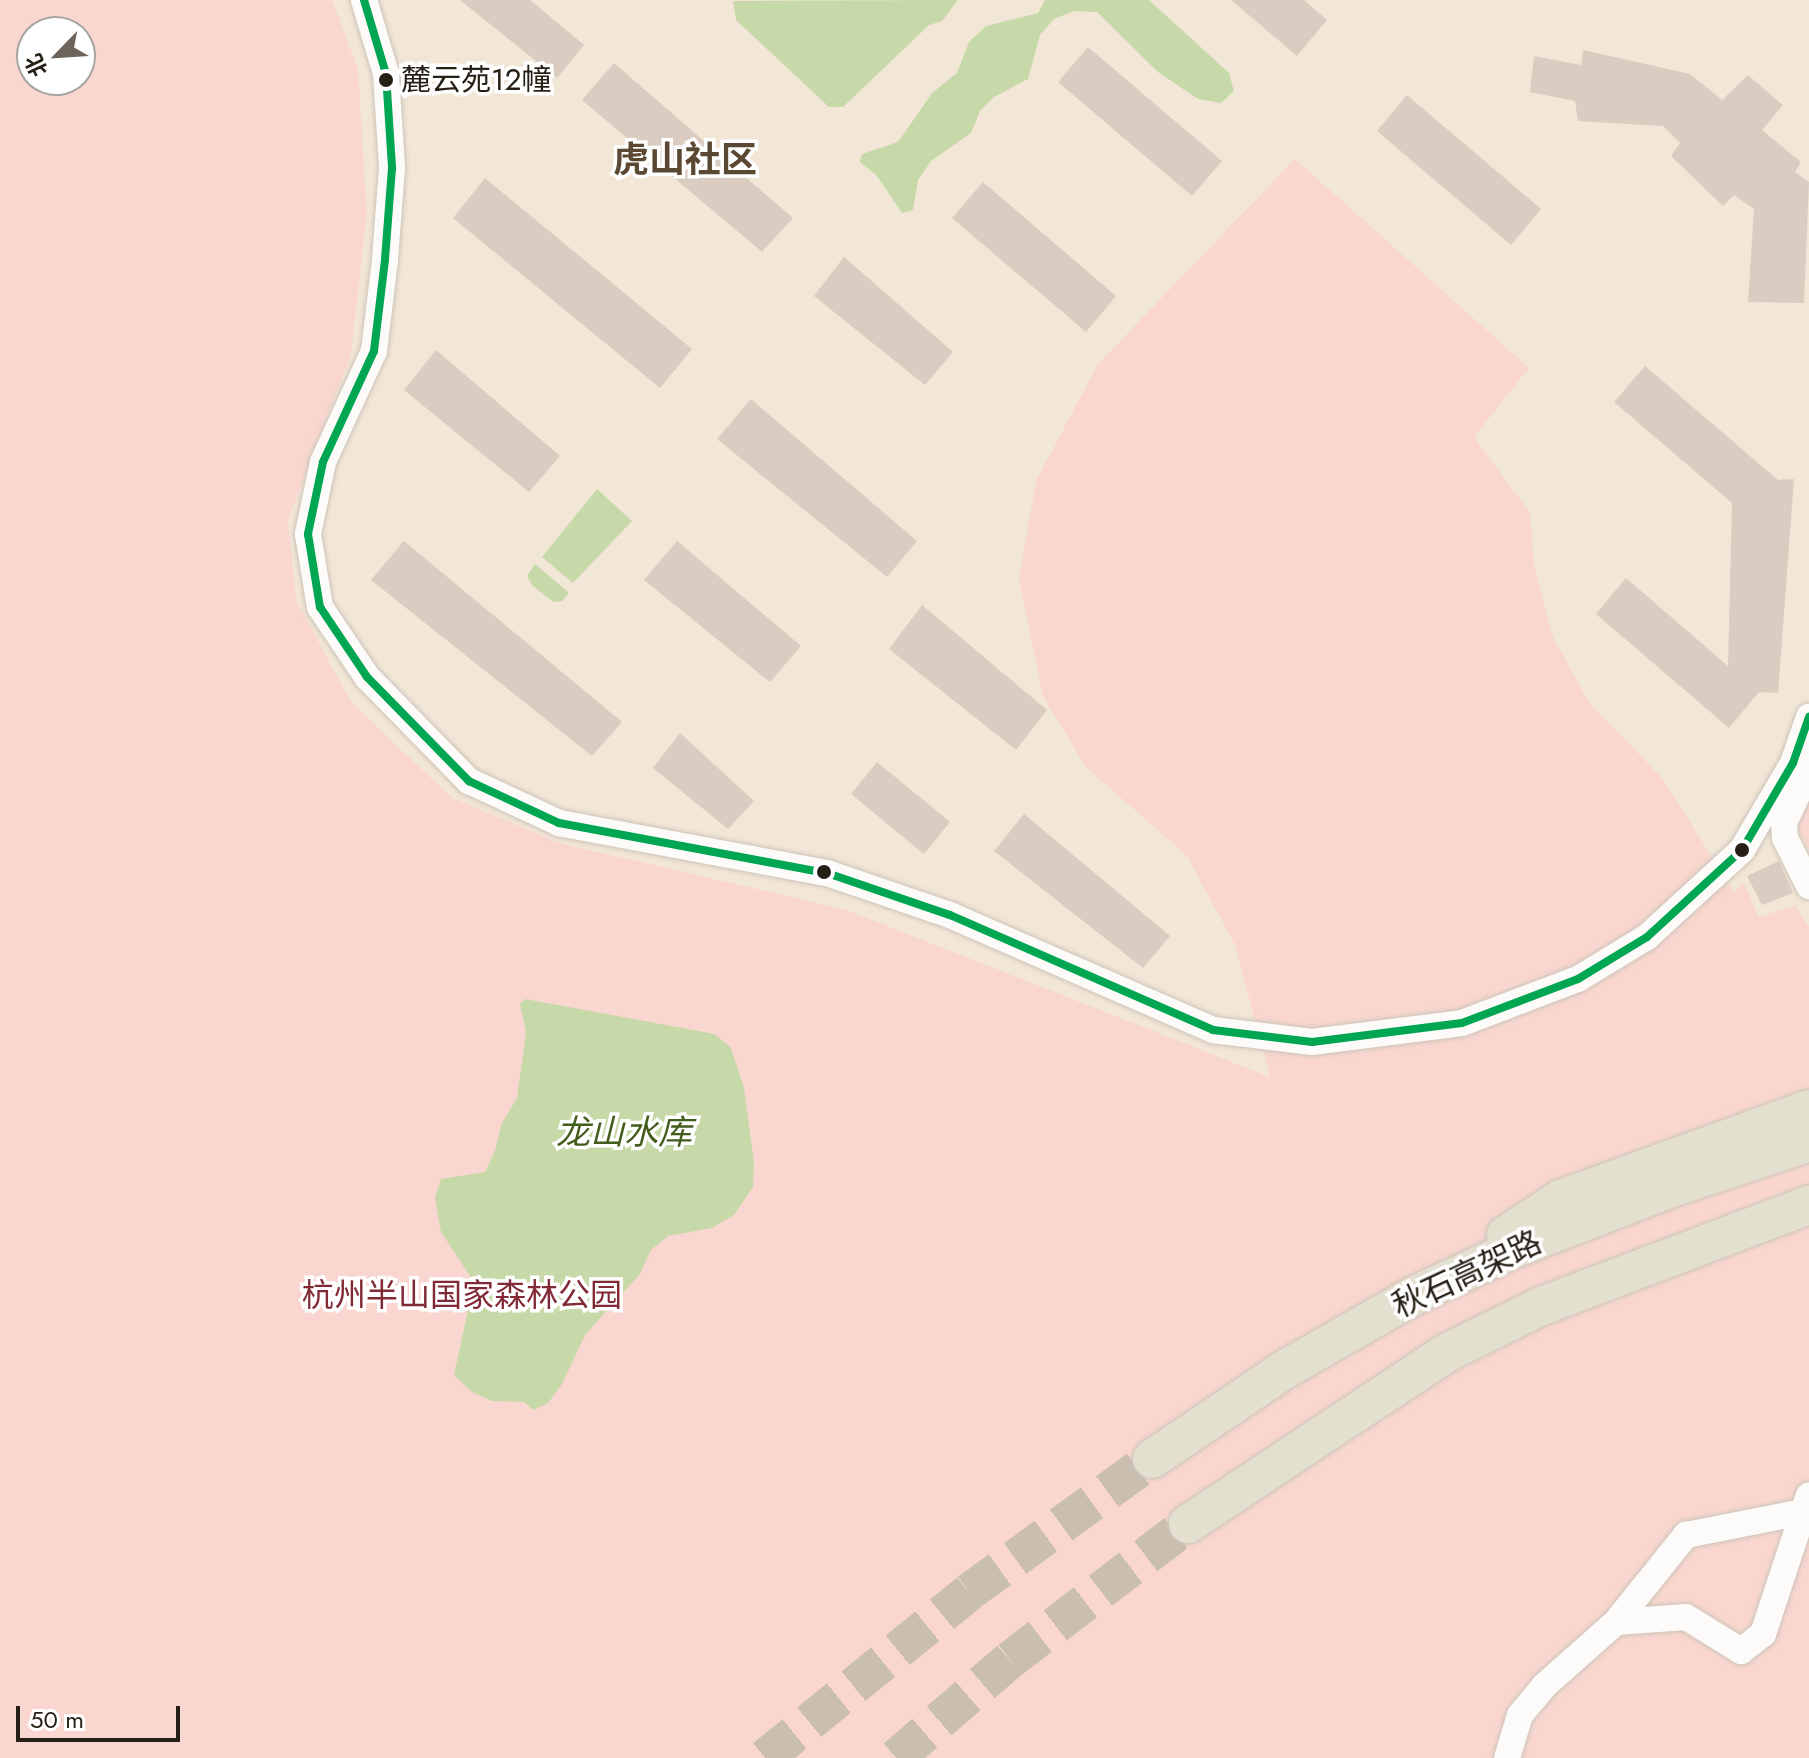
<!DOCTYPE html>
<meta charset="utf-8">
<style>
body{margin:0}
#map{position:relative;width:1809px;height:1758px;overflow:hidden;background:#f2e6d7;font-family:Jost,"Noto Sans SC",sans-serif}
div>[style]{position:absolute}
.green>*{inset:0;background:#f9d7d0}
.water>*{inset:0;background:#c7d9a8}
.building>*{inset:0;background:#daccc0}
.highway-tunnel>*{height:38px;margin-top:-19px;transform-origin:0;background:repeating-linear-gradient(90deg,#c9beb0 0 38px,transparent 0 57px)}
.roads{filter:drop-shadow(0 0 2px #cdc4b8) drop-shadow(0 0 2px #cdc4b8)}
.minor>*{height:26px;margin:-13px;padding:0 13px;transform-origin:13px;border-radius:13px;background:#fdfbf9}
.highway>*{height:38px;margin:-19px;padding:0 19px;transform-origin:19px;border-radius:19px;background:#e4e0d0}
.bus-1>*{height:8px;margin:-4px;padding:0 4px;transform-origin:4px;border-radius:4px;background:#00a651}
.dots>*{width:22px;height:22px;translate:-50% -50%;box-sizing:border-box;border:4px solid #fff;border-radius:50%}
span{translate:-50% -50%;white-space:nowrap;text-align:center;line-height:1.15;-webkit-text-stroke:7px #fff;paint-order:stroke}
.bus-label{font-size:30px;color:#261f15}
.left{translate:0 -50%;text-align:left}
.street-label{font-size:32px;color:#261f15}
.park-label{font-size:32px;color:#812a35}
.water-label{font-size:34px;color:#435d1d;font-style:italic}
.quarter-label{font-size:36px;color:#5a4832;font-weight:700}
.north{position:absolute;left:16px;top:16px;width:80px;height:80px;box-sizing:border-box;background:#fff;border:2px solid #a8a5a1;border-radius:50%;rotate:245deg;font-size:22px;font-weight:700;line-height:32px;text-align:center;color:#261f15}
.north::after{content:'';display:block;margin:auto;width:28px;height:36px;background:#6d6559;clip-path:polygon(50% 0,100% 100%,50% 72%,0 100%)}
.scale{position:absolute;left:16px;top:1706px;width:164px;height:36px;box-sizing:border-box;border:4px solid #261f15;border-top:0;padding-left:10px;font-size:24px;line-height:28px;white-space:nowrap;color:#261f15;-webkit-text-stroke:6px #fff;paint-order:stroke}
</style>
<div id="map">
<div class="green">
<i style="clip-path:polygon(evenodd,0 0,332px 0,358px 69px,367px 214px,351px 354px,288px 520px,296px 600px,351px 702px,451px 797px,559px 843px,844px 909px,1270px 1077px,1235px 945px,1187px 856px,1086px 767px,1043px 696px,1019px 579px,1036px 481px,1098px 364px,1295px 159px,1529px 368px,1474px 437px,1530px 513px,1534px 566px,1553px 637px,1589px 702px,1662px 778px,1734px 892px,1744px 883px,1759px 917px,1795px 905px,1809px 927px,1809px 1758px,0 1758px,0 0,32px 32px,80px 32px,80px 80px,32px 80px,32px 32px)"></i>
<i style="clip-path:polygon(1809px 797px,1809px 849px,1796px 824px)"></i>
</div>
<div class="water">
<i style="clip-path:polygon(958px 0,942px 21px,929px 25px,843px 107px,829px 107px,736px 20px,733px 1px)"></i>
<i style="clip-path:polygon(1045px 0,1149px 0,1229px 73px,1234px 91px,1221px 103px,1198px 99px,1158px 72px,1097px 12px,1074px 11px,1054px 19px,1040px 35px,1028px 79px,994px 97px,980px 111px,971px 133px,931px 161px,918px 180px,913px 210px,902px 213px,877px 176px,860px 162px,862px 154px,898px 142px,933px 92px,957px 73px,969px 42px,986px 26px,1038px 13px)"></i>
<i style="clip-path:polygon(597px 489px,632px 521px,573px 583px,542px 557px)"></i>
<i style="clip-path:polygon(535px 564px,569px 593px,562px 601px,553px 602px,532px 585px,527px 576px)"></i>
<i style="clip-path:polygon(525px 999px,715px 1034px,731px 1048px,744px 1088px,754px 1162px,753px 1187px,734px 1215px,712px 1228px,668px 1236px,651px 1250px,640px 1274px,585px 1335px,562px 1384px,548px 1403px,533px 1410px,524px 1402px,492px 1401px,472px 1392px,454px 1375px,474px 1282px,441px 1232px,435px 1197px,441px 1179px,485px 1172px,495px 1151px,501px 1125px,517px 1098px,526px 1033px,520px 1004px)"></i>
</div>
<div class="building">
<i style="clip-path:polygon(460px 0,530px 0,584px 45px,557px 78px)"></i>
<i style="clip-path:polygon(1231px 0,1304px 0,1327px 20px,1297px 56px)"></i>
<i style="clip-path:polygon(1088px 47px,1222px 161px,1192px 196px,1058px 82px)"></i>
<i style="clip-path:polygon(1583px 50px,1690px 74px,1722px 100px,1748px 75px,1783px 105px,1762px 130px,1801px 162px,1795px 172px,1809px 182px,1804px 303px,1748px 302px,1754px 209px,1734px 195px,1723px 206px,1671px 156px,1680px 143px,1663px 126px,1578px 121px,1575px 101px,1530px 92px,1534px 56px,1581px 65px)"></i>
<i style="clip-path:polygon(614px 63px,793px 218px,762px 252px,582px 100px)"></i>
<i style="clip-path:polygon(1407px 95px,1541px 209px,1511px 245px,1377px 131px)"></i>
<i style="clip-path:polygon(485px 178px,692px 349px,660px 388px,453px 218px)"></i>
<i style="clip-path:polygon(983px 182px,1116px 296px,1086px 332px,952px 218px)"></i>
<i style="clip-path:polygon(844px 257px,953px 352px,925px 385px,814px 296px)"></i>
<i style="clip-path:polygon(436px 350px,560px 456px,529px 492px,404px 390px)"></i>
<i style="clip-path:polygon(1645px 366px,1778px 480px,1794px 479px,1778px 693px,1759px 692px,1729px 728px,1596px 614px,1626px 578px,1728px 666px,1732px 503px,1614px 402px)"></i>
<i style="clip-path:polygon(751px 399px,917px 541px,887px 577px,717px 439px)"></i>
<i style="clip-path:polygon(404px 541px,622px 722px,592px 756px,371px 580px)"></i>
<i style="clip-path:polygon(677px 541px,801px 646px,770px 682px,644px 580px)"></i>
<i style="clip-path:polygon(922px 605px,1047px 710px,1016px 750px,889px 649px)"></i>
<i style="clip-path:polygon(680px 733px,754px 801px,728px 829px,653px 768px)"></i>
<i style="clip-path:polygon(877px 762px,950px 822px,924px 854px,851px 794px)"></i>
<i style="clip-path:polygon(1024px 814px,1170px 936px,1143px 968px,994px 851px)"></i>
<i style="clip-path:polygon(1779px 861px,1793px 893px,1762px 905px,1747px 876px)"></i>
</div>
<div class="highway-tunnel">
<i style="left:765px;top:1758px;width:263px;rotate:-39.1deg"></i>
<i style="left:969px;top:1592px;width:226px;rotate:-36deg"></i>
<i style="left:896px;top:1758px;width:150px;rotate:-40.7deg"></i>
<i style="left:1010px;top:1660px;width:224px;rotate:-37.4deg"></i>
</div>
<div class="roads">
<div class="minor">
<i style="left:364px;top:0;width:77px;rotate:73.4deg"></i>
<i style="left:386px;top:74px;width:94px;rotate:86.3deg"></i>
<i style="left:392px;top:168px;width:92px;rotate:94.4deg"></i>
<i style="left:385px;top:260px;width:92px;rotate:96.9deg"></i>
<i style="left:374px;top:351px;width:122px;rotate:114.7deg"></i>
<i style="left:323px;top:462px;width:74px;rotate:101.8deg"></i>
<i style="left:308px;top:534px;width:74px;rotate:80.7deg"></i>
<i style="left:320px;top:607px;width:84px;rotate:56.1deg"></i>
<i style="left:367px;top:677px;width:146px;rotate:45.6deg"></i>
<i style="left:469px;top:781px;width:99px;rotate:25deg"></i>
<i style="left:559px;top:823px;width:273px;rotate:10.6deg"></i>
<i style="left:827px;top:873px;width:130px;rotate:18.9deg"></i>
<i style="left:950px;top:915px;width:287px;rotate:23.6deg"></i>
<i style="left:1213px;top:1030px;width:100px;rotate:6.9deg"></i>
<i style="left:1312px;top:1042px;width:151px;rotate:-7.2deg"></i>
<i style="left:1462px;top:1023px;width:124px;rotate:-20.8deg"></i>
<i style="left:1578px;top:979px;width:81px;rotate:-31.3deg"></i>
<i style="left:1647px;top:937px;width:129px;rotate:-42.5deg"></i>
<i style="left:1742px;top:850px;width:101px;rotate:-59.6deg"></i>
<i style="left:1793px;top:763px;width:49px;rotate:-70.8deg"></i>
<i style="left:1809px;top:770px;width:59px;rotate:115.3deg"></i>
<i style="left:1784px;top:823px;width:15px;rotate:86deg"></i>
<i style="left:1785px;top:838px;width:54px;rotate:63.4deg"></i>
<i style="left:1616px;top:1622px;width:70px;rotate:-4.1deg"></i>
<i style="left:1686px;top:1617px;width:65px;rotate:31.7deg"></i>
<i style="left:1741px;top:1651px;width:28px;rotate:-38deg"></i>
<i style="left:1763px;top:1634px;width:146px;rotate:-71.7deg"></i>
<i style="left:1507px;top:1758px;width:45px;rotate:-73.2deg"></i>
<i style="left:1520px;top:1715px;width:38px;rotate:-50deg"></i>
<i style="left:1544px;top:1686px;width:96px;rotate:-41.6deg"></i>
<i style="left:1616px;top:1622px;width:112px;rotate:-51.2deg"></i>
<i style="left:1686px;top:1535px;width:119px;rotate:-11.1deg"></i>
</div>
<div class="highway">
<i style="left:1506px;top:1235px;width:66px;rotate:-33.2deg"></i>
<i style="left:1561px;top:1199px;width:264px;rotate:-19.9deg"></i>
<i style="left:1152px;top:1459px;width:159px;rotate:-34deg"></i>
<i style="left:1284px;top:1370px;width:149px;rotate:-29.8deg"></i>
<i style="left:1413px;top:1296px;width:114px;rotate:-25deg"></i>
<i style="left:1516px;top:1248px;width:169px;rotate:-21.1deg"></i>
<i style="left:1674px;top:1187px;width:142px;rotate:-18.4deg"></i>
<i style="left:1188px;top:1524px;width:310px;rotate:-33.5deg"></i>
<i style="left:1446px;top:1353px;width:104px;rotate:-26.3deg"></i>
<i style="left:1539px;top:1307px;width:289px;rotate:-20.7deg"></i>
</div>
</div>
<div class="bus-1">
<i style="left:364px;top:0;width:77px;rotate:73.4deg"></i>
<i style="left:386px;top:74px;width:94px;rotate:86.3deg"></i>
<i style="left:392px;top:168px;width:92px;rotate:94.4deg"></i>
<i style="left:385px;top:260px;width:92px;rotate:96.9deg"></i>
<i style="left:374px;top:351px;width:122px;rotate:114.7deg"></i>
<i style="left:323px;top:462px;width:74px;rotate:101.8deg"></i>
<i style="left:308px;top:534px;width:74px;rotate:80.7deg"></i>
<i style="left:320px;top:607px;width:84px;rotate:56.1deg"></i>
<i style="left:367px;top:677px;width:146px;rotate:45.6deg"></i>
<i style="left:469px;top:781px;width:99px;rotate:25deg"></i>
<i style="left:559px;top:823px;width:273px;rotate:10.6deg"></i>
<i style="left:827px;top:873px;width:130px;rotate:18.9deg"></i>
<i style="left:950px;top:915px;width:287px;rotate:23.6deg"></i>
<i style="left:1213px;top:1030px;width:100px;rotate:6.9deg"></i>
<i style="left:1312px;top:1042px;width:151px;rotate:-7.2deg"></i>
<i style="left:1462px;top:1023px;width:124px;rotate:-20.8deg"></i>
<i style="left:1578px;top:979px;width:81px;rotate:-31.3deg"></i>
<i style="left:1647px;top:937px;width:129px;rotate:-42.5deg"></i>
<i style="left:1742px;top:850px;width:101px;rotate:-59.6deg"></i>
<i style="left:1793px;top:763px;width:49px;rotate:-70.8deg"></i>
</div>
<div class="dots">
<i style="left:386px;top:80px;background:#261f15"></i>
<i style="left:1742px;top:850px;background:#261f15"></i>
<i style="left:824px;top:872px;background:#261f15"></i>
</div>
<div class="bus-label">
<span class="left" style="left:401px;top:80px">麓云苑12幢</span>
</div>
<div class="street-label">
<span style="left:1467px;top:1274px;rotate:-25deg">秋石高架路</span>
</div>
<div class="park-label">
<span style="left:462px;top:1295px">杭州半山国家森林公园</span>
</div>
<div class="water-label">
<span style="left:624px;top:1133px">龙山水库</span>
</div>
<div class="quarter-label">
<span style="left:685px;top:160px">虎山社区</span>
</div>
<div class="north">北</div>
<div class="scale">50 m</div>
</div>
